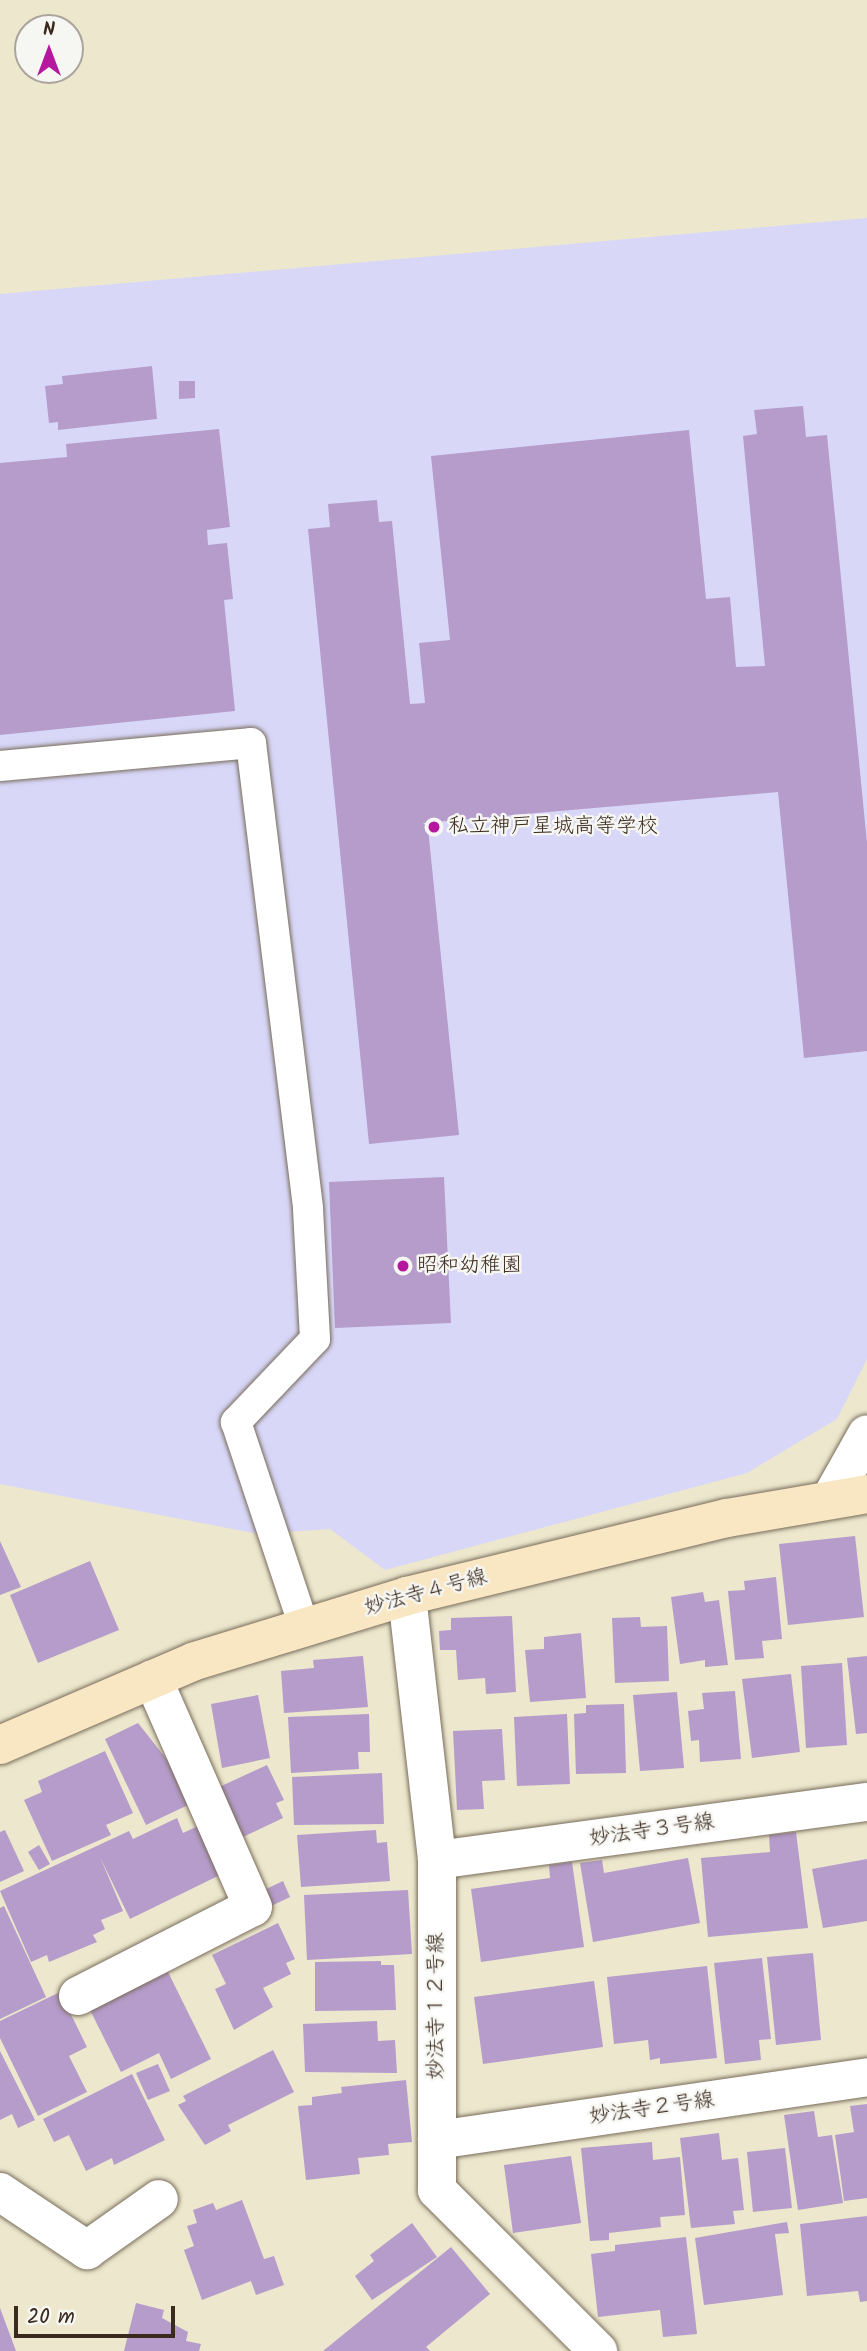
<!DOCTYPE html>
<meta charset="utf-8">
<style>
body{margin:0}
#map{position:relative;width:867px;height:2351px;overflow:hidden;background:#ece7cd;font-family:Kalam,"Klee One",sans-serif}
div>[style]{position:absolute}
.built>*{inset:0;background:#d8d7f8}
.building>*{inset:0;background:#b59ccb}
.roads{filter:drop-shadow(0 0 2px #796c5b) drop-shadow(0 0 2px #796c5b)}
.lane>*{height:30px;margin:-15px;padding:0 15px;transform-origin:15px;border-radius:15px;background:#fff}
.street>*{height:38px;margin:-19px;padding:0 19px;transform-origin:19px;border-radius:19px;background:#fff}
.secondary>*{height:38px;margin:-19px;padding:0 19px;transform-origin:19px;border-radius:19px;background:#f9e7c3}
.dots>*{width:19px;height:19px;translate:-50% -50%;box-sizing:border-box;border:4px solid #f6f6f2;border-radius:50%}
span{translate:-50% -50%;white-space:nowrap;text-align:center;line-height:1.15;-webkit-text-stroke:5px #f6f6f2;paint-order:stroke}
.poi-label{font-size:21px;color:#3b2a1e}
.left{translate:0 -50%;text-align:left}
.street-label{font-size:21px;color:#3b2a1e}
.north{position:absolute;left:14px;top:14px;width:70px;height:70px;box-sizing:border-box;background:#f6f6f2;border:2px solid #aba49d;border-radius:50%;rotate:0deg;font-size:19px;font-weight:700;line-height:28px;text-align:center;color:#3b2a1e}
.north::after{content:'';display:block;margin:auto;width:24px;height:32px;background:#b5179e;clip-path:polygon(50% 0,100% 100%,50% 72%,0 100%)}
.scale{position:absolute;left:14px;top:2306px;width:161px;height:32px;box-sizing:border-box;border:4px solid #3b2a1e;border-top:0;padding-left:9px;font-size:21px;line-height:24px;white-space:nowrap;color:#3b2a1e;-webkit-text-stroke:5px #f6f6f2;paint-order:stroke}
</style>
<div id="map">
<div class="built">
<i style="clip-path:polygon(867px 218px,867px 1359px,837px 1419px,747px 1473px,385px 1570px,330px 1529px,258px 1534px,0 1484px,0 294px)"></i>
</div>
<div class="building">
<i style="clip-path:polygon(152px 366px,157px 419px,58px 430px,58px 422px,49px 423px,45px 386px,63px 384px,62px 376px)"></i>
<i style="clip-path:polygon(179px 381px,195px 381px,195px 398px,179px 399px)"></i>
<i style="clip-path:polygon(803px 406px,806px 437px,827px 435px,867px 843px,867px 1051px,804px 1058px,778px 792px,423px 823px,428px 828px,459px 1135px,369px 1144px,308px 529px,330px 527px,328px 504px,377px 500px,379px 522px,392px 521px,410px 704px,425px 703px,419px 643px,450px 640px,431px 456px,689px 430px,706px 599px,730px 597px,736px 667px,765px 666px,743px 436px,757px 434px,754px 410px)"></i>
<i style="clip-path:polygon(219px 429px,230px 527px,207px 530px,208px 545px,227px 543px,233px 599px,224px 600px,235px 711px,0 735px,0 463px,67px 457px,66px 444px)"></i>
<i style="clip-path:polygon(444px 1177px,451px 1323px,335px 1328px,329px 1182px)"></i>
<i style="clip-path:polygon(855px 1536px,864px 1617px,788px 1625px,779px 1544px)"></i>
<i style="clip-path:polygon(0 1541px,21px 1587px,0 1595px)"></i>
<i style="clip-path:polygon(90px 1561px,119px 1630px,38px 1663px,10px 1595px)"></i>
<i style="clip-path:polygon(776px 1577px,782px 1639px,762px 1641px,764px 1658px,735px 1660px,728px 1591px,745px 1590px,744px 1581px)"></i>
<i style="clip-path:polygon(703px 1592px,705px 1602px,719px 1600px,728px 1665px,705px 1667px,705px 1660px,680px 1664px,671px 1597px)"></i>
<i style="clip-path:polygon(512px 1616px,516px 1692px,486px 1694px,485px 1678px,458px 1680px,456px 1650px,440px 1650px,439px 1631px,451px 1630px,451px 1618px)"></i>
<i style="clip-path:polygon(640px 1617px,641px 1627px,667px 1626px,669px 1681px,615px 1683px,612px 1618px)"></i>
<i style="clip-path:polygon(581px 1633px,586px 1698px,530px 1702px,525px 1650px,544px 1649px,544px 1637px)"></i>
<i style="clip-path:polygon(363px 1656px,368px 1707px,284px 1713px,281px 1671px,314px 1668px,313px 1660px)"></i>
<i style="clip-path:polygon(867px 1656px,867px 1733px,856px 1734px,847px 1658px)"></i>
<i style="clip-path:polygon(842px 1663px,847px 1745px,806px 1748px,801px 1666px)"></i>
<i style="clip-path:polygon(791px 1674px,800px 1752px,752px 1758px,742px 1679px)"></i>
<i style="clip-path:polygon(735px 1691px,741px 1759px,700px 1762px,699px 1740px,691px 1741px,688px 1711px,704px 1709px,702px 1693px)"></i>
<i style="clip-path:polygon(677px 1692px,684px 1768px,640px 1771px,633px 1695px)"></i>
<i style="clip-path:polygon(258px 1695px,270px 1758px,222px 1768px,211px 1704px)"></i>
<i style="clip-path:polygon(624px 1704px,626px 1773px,576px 1774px,574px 1714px,586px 1713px,586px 1705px)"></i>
<i style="clip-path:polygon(369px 1714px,370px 1752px,358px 1752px,359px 1769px,291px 1773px,288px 1717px)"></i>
<i style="clip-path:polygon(567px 1714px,570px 1784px,517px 1786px,514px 1717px)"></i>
<i style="clip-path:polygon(138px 1723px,168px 1761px,188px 1805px,146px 1825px,105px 1739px)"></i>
<i style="clip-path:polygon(502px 1729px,505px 1780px,482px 1781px,484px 1809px,457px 1810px,453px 1731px)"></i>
<i style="clip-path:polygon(105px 1751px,133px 1813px,106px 1825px,111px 1835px,52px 1861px,24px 1800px,42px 1792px,38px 1781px)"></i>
<i style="clip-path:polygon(267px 1765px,284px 1800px,276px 1803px,283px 1818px,241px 1838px,217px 1788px)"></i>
<i style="clip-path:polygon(382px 1773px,384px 1824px,294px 1825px,292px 1777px)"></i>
<i style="clip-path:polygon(177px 1818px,183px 1833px,200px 1825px,224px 1873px,130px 1919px,100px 1857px,123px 1911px,101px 1920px,105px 1929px,93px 1935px,97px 1942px,49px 1962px,47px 1955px,31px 1962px,0 1891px,129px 1831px,133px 1839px)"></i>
<i style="clip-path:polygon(5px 1830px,24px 1871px,0 1882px,0 1832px)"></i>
<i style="clip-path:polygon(376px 1830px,377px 1843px,387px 1842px,390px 1881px,301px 1887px,297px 1835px)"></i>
<i style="clip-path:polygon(796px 1832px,808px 1928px,708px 1937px,701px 1858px,770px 1852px,769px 1835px)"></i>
<i style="clip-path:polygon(39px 1845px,50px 1864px,39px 1870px,28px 1852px)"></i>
<i style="clip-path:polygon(688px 1858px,700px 1923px,593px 1942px,580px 1863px,602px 1860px,604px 1873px)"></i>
<i style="clip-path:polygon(867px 1859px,867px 1921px,823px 1928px,812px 1869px)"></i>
<i style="clip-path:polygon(572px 1862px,584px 1947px,481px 1962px,471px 1889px,550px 1878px,549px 1865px)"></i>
<i style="clip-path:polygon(283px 1881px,290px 1897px,267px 1908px,260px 1892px)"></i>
<i style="clip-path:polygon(408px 1890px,412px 1954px,307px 1960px,304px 1895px)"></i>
<i style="clip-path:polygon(4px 1906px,46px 1997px,0 2019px,0 1908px)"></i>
<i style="clip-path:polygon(278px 1923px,295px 1959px,286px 1963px,291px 1974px,263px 1988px,273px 2007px,234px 2030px,215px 1989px,226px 1984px,212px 1955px)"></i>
<i style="clip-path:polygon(813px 1953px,821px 2040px,776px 2045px,767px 1957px)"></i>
<i style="clip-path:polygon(762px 1958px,771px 2039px,759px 2040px,761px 2060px,725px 2064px,714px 1963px)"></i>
<i style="clip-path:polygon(381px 1961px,381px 1965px,394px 1965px,396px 2010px,315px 2011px,315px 1962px)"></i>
<i style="clip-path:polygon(707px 1966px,717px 2058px,660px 2064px,660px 2058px,650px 2060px,648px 2040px,614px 2044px,607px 1977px)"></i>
<i style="clip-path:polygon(168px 1972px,211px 2059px,171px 2079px,159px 2053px,121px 2072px,90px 2010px)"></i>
<i style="clip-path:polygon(594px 1981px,603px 2047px,483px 2064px,474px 1997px)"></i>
<i style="clip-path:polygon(60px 1992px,87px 2047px,69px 2056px,87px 2092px,38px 2116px,0 2038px,0 2021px)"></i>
<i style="clip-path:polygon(377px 2021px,378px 2041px,395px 2040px,397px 2073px,305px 2072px,303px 2024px)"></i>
<i style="clip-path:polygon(273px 2050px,294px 2092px,228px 2125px,231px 2131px,205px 2145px,178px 2105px,186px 2101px,183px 2096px)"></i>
<i style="clip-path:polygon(0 2051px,35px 2120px,18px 2128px,12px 2114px,0 2120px)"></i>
<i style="clip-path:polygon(158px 2064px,170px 2091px,148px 2100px,136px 2073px)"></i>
<i style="clip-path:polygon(132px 2074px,165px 2140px,114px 2165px,112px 2158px,86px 2171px,69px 2135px,54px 2142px,43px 2119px)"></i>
<i style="clip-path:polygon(406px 2080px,412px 2142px,388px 2144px,389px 2155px,358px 2158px,360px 2174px,306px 2180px,298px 2106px,312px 2105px,312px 2097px,342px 2093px,341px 2087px)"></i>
<i style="clip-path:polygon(867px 2104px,867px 2198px,844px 2201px,835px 2135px,854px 2132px,850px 2106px)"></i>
<i style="clip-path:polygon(814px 2111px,818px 2137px,832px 2135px,843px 2203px,798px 2210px,784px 2115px)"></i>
<i style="clip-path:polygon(719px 2133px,722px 2160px,738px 2158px,744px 2210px,733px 2211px,735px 2224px,691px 2228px,680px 2138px)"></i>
<i style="clip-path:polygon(652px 2142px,653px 2160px,680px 2157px,685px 2215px,660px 2217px,661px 2227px,609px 2233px,609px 2240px,590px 2241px,581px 2148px)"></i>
<i style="clip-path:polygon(785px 2148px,792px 2208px,753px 2212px,747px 2152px)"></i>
<i style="clip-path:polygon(571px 2156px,581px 2223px,513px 2233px,504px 2165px)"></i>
<i style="clip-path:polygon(242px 2200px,264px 2259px,274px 2256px,284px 2285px,256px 2295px,251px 2281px,202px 2300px,184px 2250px,194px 2246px,187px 2226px,197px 2223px,193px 2210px,213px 2203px,216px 2210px)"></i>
<i style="clip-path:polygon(867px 2216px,867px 2301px,860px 2302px,858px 2291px,807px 2296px,800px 2224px)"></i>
<i style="clip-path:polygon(787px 2222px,789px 2233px,775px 2234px,783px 2295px,704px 2305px,695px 2238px)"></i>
<i style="clip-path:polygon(412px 2223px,437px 2257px,372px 2300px,355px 2276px,374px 2261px,370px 2255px)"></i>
<i style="clip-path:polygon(686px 2237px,697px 2334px,663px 2337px,660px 2310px,598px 2317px,591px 2254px,615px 2251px,615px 2245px)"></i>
<i style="clip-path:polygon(451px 2247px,490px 2294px,426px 2347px,430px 2351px,323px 2351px)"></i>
<i style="clip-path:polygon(136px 2303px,164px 2310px,162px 2318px,188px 2332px,186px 2341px,201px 2344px,199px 2351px,124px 2351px)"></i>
<i style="clip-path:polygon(0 2308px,16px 2351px,0 2351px)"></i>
</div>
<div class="roads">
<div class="lane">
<i style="left:0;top:766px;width:252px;rotate:-5.2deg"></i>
<i style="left:251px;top:743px;width:469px;rotate:83deg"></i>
<i style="left:308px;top:1209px;width:130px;rotate:86.9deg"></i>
<i style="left:315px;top:1339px;width:115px;rotate:133.6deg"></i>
<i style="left:236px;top:1422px;width:216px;rotate:71.6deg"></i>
</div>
<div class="street">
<i style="left:831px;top:1498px;width:73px;rotate:-60.6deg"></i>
<i style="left:407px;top:1596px;width:266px;rotate:83.5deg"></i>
<i style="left:437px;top:1860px;width:330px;rotate:90deg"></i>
<i style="left:437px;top:2190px;width:228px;rotate:45deg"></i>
<i style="left:437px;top:1860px;width:434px;rotate:-7.7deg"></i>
<i style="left:78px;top:1996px;width:196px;rotate:-27deg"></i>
<i style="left:253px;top:1907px;width:249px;rotate:-113.7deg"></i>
<i style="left:437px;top:2140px;width:435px;rotate:-8.3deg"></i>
<i style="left:0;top:2192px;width:105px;rotate:33.7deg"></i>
<i style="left:87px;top:2250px;width:88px;rotate:-35.3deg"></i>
</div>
<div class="secondary">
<i style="left:0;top:1745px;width:212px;rotate:-23.3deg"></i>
<i style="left:195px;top:1661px;width:222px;rotate:-17deg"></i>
<i style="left:407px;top:1596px;width:329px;rotate:-13.7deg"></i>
<i style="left:727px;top:1518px;width:142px;rotate:-9.7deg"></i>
</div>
</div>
<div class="dots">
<i style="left:434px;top:827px;background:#b5179e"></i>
<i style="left:403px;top:1266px;background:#b5179e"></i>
</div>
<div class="poi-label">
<span class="left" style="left:448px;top:827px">私立神戸星城高等学校</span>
<span class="left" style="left:417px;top:1266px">昭和幼稚園</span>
</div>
<div class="street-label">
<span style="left:426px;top:1593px;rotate:-15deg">妙法寺４号線</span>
<span style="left:652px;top:1831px;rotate:-8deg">妙法寺３号線</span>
<span style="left:437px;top:2006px;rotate:-90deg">妙法寺１２号線</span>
<span style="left:652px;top:2109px;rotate:-8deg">妙法寺２号線</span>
</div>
<div class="north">N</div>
<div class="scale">20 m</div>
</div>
